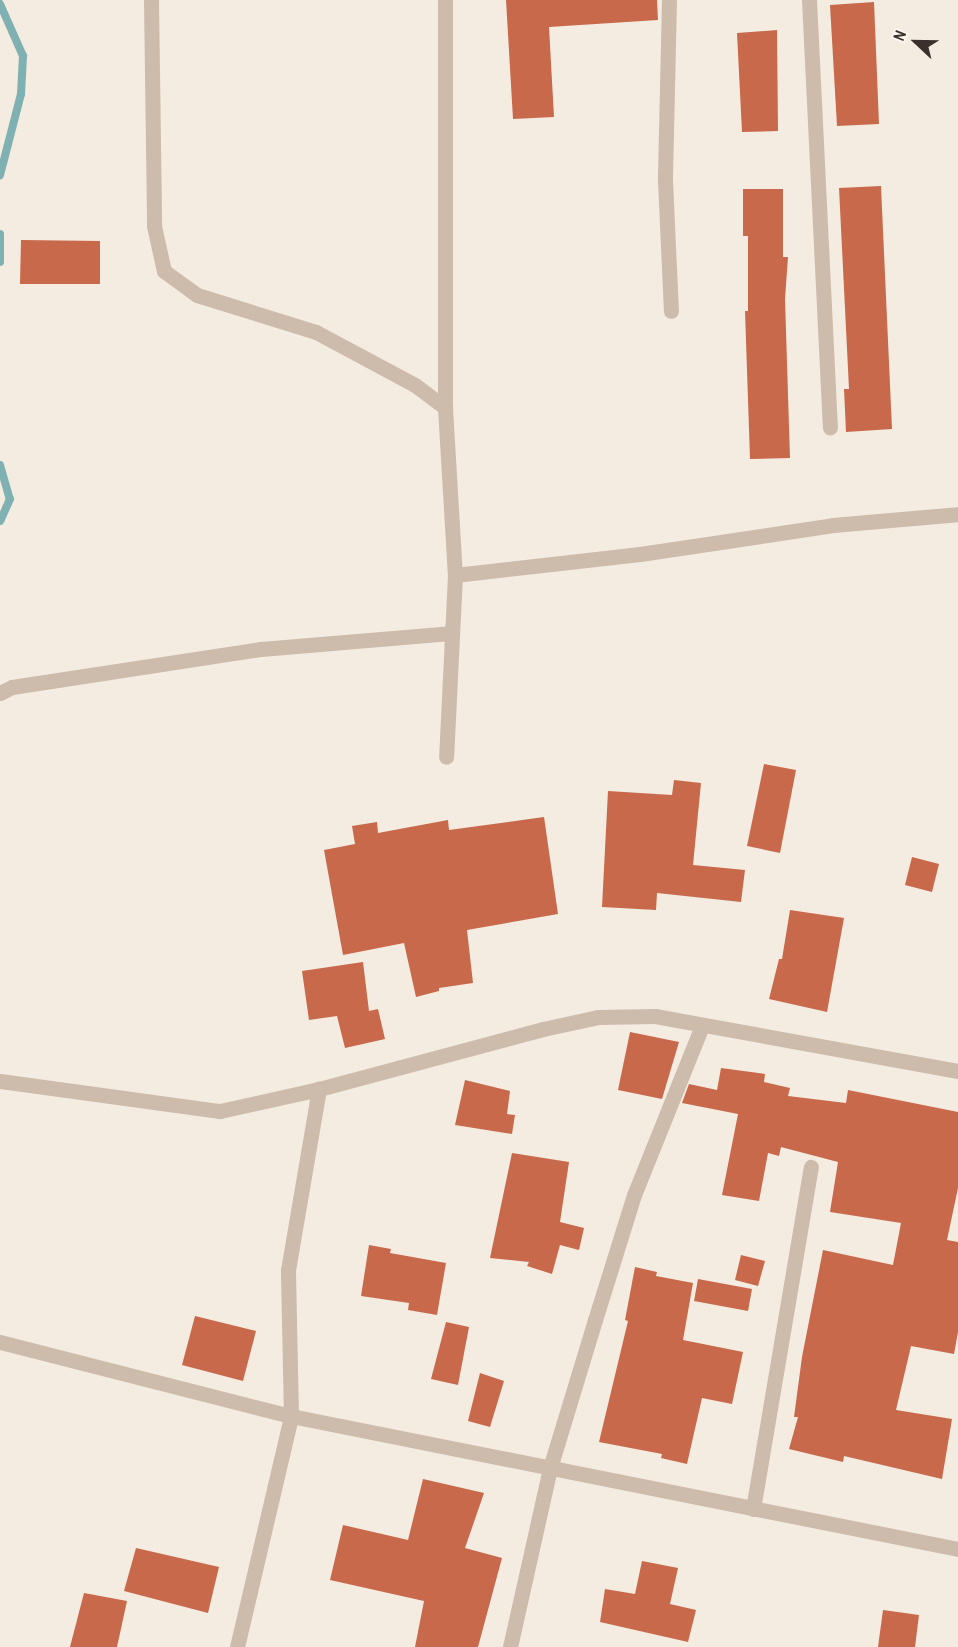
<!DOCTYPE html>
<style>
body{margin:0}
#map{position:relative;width:958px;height:1647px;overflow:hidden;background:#f4ebe1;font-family:"Archivo Narrow",sans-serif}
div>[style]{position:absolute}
.stream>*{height:8px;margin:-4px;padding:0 4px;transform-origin:4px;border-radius:4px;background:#7fb0b2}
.building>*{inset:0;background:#c8694b}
.minor>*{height:15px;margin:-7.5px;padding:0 7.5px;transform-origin:7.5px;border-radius:7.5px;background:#cdbbac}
span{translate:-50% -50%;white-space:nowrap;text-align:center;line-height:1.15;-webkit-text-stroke:4.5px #fbf5ee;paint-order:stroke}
.north{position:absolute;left:886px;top:12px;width:60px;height:60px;-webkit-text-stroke:4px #fbf5ee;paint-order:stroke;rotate:292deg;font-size:16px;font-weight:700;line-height:24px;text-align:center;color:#3b302b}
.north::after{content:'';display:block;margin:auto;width:21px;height:27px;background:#3b302b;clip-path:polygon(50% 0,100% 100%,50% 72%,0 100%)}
</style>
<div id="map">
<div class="stream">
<i style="left:0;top:4px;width:57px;rotate:66.1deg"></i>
<i style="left:23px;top:56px;width:38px;rotate:93deg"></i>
<i style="left:21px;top:94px;width:84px;rotate:104.5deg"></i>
<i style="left:0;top:234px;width:28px;rotate:90deg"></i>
<i style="left:0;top:465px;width:35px;rotate:74deg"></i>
<i style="left:10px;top:499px;width:24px;rotate:114deg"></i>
</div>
<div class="building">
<i style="clip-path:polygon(506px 0,657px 0,658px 20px,549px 27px,554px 117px,513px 119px)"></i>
<i style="clip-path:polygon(874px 2px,879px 124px,837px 126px,830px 5px)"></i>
<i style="clip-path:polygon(777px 30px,778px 131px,742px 132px,737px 33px)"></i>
<i style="clip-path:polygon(881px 186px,892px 429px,846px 432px,844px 389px,849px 389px,839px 188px)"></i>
<i style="clip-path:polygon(743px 189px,783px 189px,783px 257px,788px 257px,785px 299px,790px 458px,750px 459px,745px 311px,748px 311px,748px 236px,743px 236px)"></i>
<i style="clip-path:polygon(21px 240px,100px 241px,100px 284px,20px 284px)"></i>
<i style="clip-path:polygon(764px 764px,796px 770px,780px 853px,747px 846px)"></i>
<i style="clip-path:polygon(674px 780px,701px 783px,693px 865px,745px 870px,741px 902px,657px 893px,656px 910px,602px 907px,608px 791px,672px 795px)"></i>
<i style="clip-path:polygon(544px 817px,558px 914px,467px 930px,473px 983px,439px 988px,439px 991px,416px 997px,404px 943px,343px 955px,324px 850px,355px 844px,352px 826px,377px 822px,378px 833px,448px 820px,449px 830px)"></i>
<i style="clip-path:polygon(912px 857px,939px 864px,932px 892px,905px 885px)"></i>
<i style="clip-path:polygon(790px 910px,844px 918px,827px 1012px,769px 999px,779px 959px,782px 959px)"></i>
<i style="clip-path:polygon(363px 962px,369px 1011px,378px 1009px,385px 1039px,345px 1048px,337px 1016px,309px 1020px,302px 971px)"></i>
<i style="clip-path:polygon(630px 1032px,679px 1042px,662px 1099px,618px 1090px)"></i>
<i style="clip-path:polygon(721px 1068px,765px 1074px,764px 1082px,790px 1088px,788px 1096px,846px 1103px,848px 1090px,958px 1112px,958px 1188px,947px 1240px,958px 1242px,958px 1332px,954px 1354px,911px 1346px,896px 1410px,952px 1419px,942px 1479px,844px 1456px,843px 1462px,789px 1449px,798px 1417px,794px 1417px,802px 1357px,823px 1250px,893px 1265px,901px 1223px,830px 1212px,838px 1162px,781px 1147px,779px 1156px,768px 1153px,759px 1201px,722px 1195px,738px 1114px,682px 1103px,689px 1084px,717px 1090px)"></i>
<i style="clip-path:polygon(465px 1080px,510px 1091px,507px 1114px,515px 1115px,512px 1134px,455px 1125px)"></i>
<i style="clip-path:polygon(512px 1153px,569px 1162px,560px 1222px,584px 1228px,579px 1250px,560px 1245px,552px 1274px,527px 1266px,529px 1262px,490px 1258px)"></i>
<i style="clip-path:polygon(369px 1245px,391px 1249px,390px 1253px,446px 1263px,437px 1315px,408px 1310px,409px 1303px,361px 1296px)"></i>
<i style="clip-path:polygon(741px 1255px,765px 1261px,758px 1286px,735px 1280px)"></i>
<i style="clip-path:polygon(635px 1267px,657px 1272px,656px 1276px,693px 1283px,683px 1340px,743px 1352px,732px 1404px,702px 1398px,687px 1464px,661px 1458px,662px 1454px,599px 1442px,628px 1321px,625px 1320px)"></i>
<i style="clip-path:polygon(698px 1279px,752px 1289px,748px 1311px,694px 1301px)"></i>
<i style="clip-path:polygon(195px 1316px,256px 1331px,243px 1381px,182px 1365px)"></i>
<i style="clip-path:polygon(446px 1322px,469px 1327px,458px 1385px,431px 1379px)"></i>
<i style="clip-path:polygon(480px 1373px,504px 1381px,490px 1427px,468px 1421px)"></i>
<i style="clip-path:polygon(423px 1479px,484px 1493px,465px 1548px,502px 1558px,478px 1647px,415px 1647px,424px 1601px,330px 1580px,343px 1525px,408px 1540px)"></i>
<i style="clip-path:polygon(136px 1548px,219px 1567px,208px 1613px,124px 1591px)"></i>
<i style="clip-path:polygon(642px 1561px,678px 1568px,670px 1604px,696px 1610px,688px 1642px,600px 1622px,605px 1589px,635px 1594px)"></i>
<i style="clip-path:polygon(84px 1593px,127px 1601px,117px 1647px,70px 1647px)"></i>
<i style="clip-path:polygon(883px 1610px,919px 1615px,915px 1647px,878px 1647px)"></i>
</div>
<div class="minor">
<i style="left:151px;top:0;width:226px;rotate:89.2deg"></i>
<i style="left:154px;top:226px;width:46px;rotate:77.5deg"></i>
<i style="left:164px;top:271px;width:41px;rotate:36deg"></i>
<i style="left:197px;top:295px;width:125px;rotate:17.3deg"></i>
<i style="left:316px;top:332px;width:112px;rotate:28.2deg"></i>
<i style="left:415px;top:385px;width:38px;rotate:37deg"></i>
<i style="left:445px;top:0;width:408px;rotate:90deg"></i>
<i style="left:445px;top:408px;width:167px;rotate:86.6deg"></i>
<i style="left:455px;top:575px;width:182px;rotate:92.8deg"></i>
<i style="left:669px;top:0;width:180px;rotate:91.3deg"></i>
<i style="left:665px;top:180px;width:131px;rotate:87.4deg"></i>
<i style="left:809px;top:0;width:428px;rotate:87.2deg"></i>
<i style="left:455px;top:575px;width:186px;rotate:-6.5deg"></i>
<i style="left:640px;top:554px;width:195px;rotate:-8.5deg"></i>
<i style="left:833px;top:525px;width:125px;rotate:-5deg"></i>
<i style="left:0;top:693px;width:13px;rotate:-27deg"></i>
<i style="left:12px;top:687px;width:252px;rotate:-8.7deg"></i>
<i style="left:261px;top:649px;width:190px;rotate:-4.8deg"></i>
<i style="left:0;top:1081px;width:222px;rotate:7.8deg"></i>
<i style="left:220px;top:1111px;width:101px;rotate:-12.5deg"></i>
<i style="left:319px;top:1089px;width:232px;rotate:-15deg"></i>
<i style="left:543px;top:1029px;width:56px;rotate:-12.3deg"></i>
<i style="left:598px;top:1017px;width:57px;rotate:-1deg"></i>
<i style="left:655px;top:1016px;width:308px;rotate:10.3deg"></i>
<i style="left:0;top:1342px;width:300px;rotate:14.3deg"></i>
<i style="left:291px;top:1416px;width:680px;rotate:11.28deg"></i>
<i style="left:753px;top:1509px;width:347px;rotate:-80.4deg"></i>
<i style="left:237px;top:1647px;width:237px;rotate:-76.8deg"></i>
<i style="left:291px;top:1416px;width:146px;rotate:-91.2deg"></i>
<i style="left:288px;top:1270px;width:184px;rotate:-80.3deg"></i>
<i style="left:510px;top:1647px;width:183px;rotate:-77.4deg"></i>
<i style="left:550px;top:1468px;width:155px;rotate:-73.1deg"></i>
<i style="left:595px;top:1320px;width:131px;rotate:-72.7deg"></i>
<i style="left:634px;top:1195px;width:182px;rotate:-68.1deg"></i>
</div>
<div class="north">N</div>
</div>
